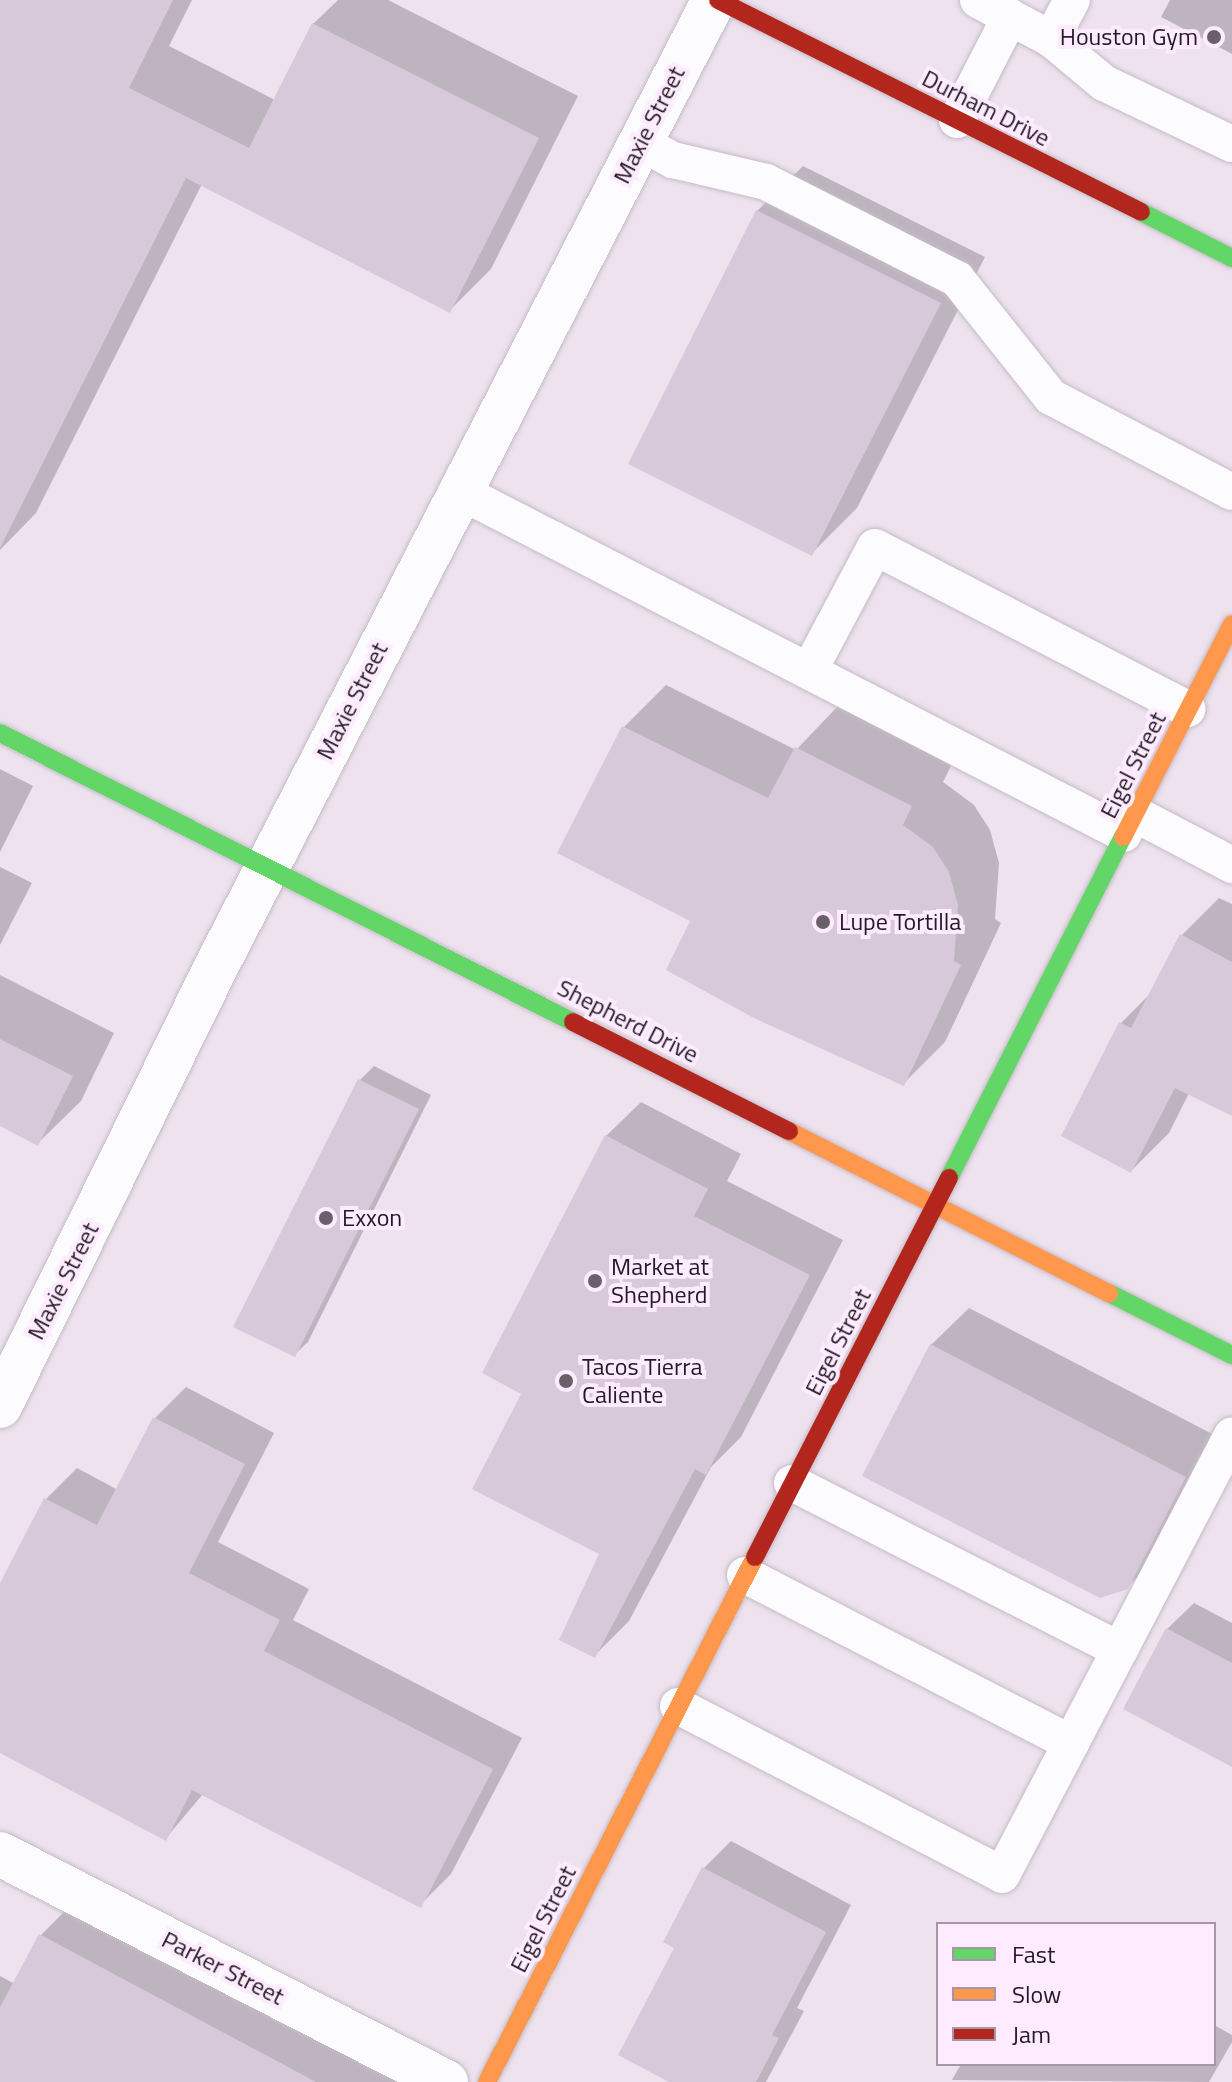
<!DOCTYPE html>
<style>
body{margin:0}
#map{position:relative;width:1232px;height:2082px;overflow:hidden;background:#eee2ef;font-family:"Titillium Web",sans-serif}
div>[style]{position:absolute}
.shadow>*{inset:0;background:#0003}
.building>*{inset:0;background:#d8c9da}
.roads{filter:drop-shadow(0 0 2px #c5bbc6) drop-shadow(0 0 2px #c5bbc6)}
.lane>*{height:36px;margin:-18px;padding:0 18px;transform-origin:18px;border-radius:18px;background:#fcfbfd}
.street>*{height:44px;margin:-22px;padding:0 22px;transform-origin:22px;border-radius:22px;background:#fcfbfd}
.fast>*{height:18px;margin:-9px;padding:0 9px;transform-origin:9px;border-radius:9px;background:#63d668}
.slow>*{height:18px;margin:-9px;padding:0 9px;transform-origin:9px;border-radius:9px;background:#ff974d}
.jam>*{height:18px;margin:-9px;padding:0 9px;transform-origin:9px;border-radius:9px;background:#b3261e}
.dots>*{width:22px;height:22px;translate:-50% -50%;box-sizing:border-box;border:4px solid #feebff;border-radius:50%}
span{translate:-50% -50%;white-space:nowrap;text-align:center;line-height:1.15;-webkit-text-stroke:8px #feebff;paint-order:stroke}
.poi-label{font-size:24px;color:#231a23}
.right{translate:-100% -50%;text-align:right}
.left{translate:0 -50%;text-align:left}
.street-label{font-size:24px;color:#231a23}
.legend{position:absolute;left:936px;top:1922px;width:280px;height:144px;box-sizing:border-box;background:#feebff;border:2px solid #a697a7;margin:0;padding:10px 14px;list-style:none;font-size:24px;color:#231a23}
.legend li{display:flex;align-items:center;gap:16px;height:40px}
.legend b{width:40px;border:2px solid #a697a7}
</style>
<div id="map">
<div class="shadow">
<i style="clip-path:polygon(0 0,192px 0,169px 46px,275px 100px,313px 24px,338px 0,388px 0,578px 96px,491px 269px,450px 310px,202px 184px,36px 513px,0 550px)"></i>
<i style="clip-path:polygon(1170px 0,1232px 0,1232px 54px,1161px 17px)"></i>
<i style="clip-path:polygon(803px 166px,985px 257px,857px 508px,811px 554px,757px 211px)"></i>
<i style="clip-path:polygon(666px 685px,796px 750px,838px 706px,952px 764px,943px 782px,974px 805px,990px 830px,999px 863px,995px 919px,1001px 923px,945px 1042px,903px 1084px,693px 921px,624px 727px)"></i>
<i style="clip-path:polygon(0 769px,33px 786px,0 852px)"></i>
<i style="clip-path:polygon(0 867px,32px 883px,0 945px)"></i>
<i style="clip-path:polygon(1219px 898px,1232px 904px,1232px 1114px,1189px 1093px,1169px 1133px,1131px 1171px,1121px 1023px,1152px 992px,1181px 936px)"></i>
<i style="clip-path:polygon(0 975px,114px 1033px,81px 1101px,38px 1143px,0 1124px)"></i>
<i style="clip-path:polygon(374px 1066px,431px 1095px,308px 1342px,294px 1355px,236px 1326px,360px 1080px)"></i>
<i style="clip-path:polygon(641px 1102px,741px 1154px,727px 1181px,843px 1240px,741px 1437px,711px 1467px,629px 1621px,595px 1655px,602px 1553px,524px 1393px,606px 1136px)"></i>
<i style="clip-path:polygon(969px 1308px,1222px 1439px,1165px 1549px,1127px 1587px,931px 1345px)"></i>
<i style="clip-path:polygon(186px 1387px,274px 1433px,218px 1542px,309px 1589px,293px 1620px,522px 1738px,451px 1874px,420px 1905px,203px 1794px,166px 1838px,0 1752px,0 1591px,46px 1499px,77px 1468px,118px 1490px,155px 1418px)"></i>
<i style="clip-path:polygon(1194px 1603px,1232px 1623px,1232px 1756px,1167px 1629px)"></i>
<i style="clip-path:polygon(731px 1841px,851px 1905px,797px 2008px,804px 2011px,766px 2082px,673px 2082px,677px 1947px,665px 1941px,704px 1868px)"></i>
<i style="clip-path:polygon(86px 1890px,433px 2082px,0 2082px,0 1976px,15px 1984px,40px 1936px)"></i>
<i style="clip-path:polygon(1214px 2025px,1232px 2035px,1232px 2042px,1209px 2082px,952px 2080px,961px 2064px,1214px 2064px)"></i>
</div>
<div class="building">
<i style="clip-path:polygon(0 0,173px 0,129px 88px,249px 148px,312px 23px,539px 138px,450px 313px,186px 178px,0 548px)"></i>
<i style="clip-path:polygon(756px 210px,941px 303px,812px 556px,628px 464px)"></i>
<i style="clip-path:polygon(622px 726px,768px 798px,795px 747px,912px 806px,903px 825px,933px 847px,949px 872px,958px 905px,954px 961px,961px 965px,904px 1086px,754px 1018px,666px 970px,690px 921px,557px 853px)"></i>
<i style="clip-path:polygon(1180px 934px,1232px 962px,1232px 1116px,1175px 1088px,1131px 1173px,1061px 1136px,1119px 1022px,1131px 1028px)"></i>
<i style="clip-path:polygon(0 1039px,73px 1076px,38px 1146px,0 1126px)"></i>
<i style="clip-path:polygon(358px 1079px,419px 1109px,295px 1357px,233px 1327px)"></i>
<i style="clip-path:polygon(605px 1135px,708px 1189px,694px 1216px,810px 1275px,706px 1475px,695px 1469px,595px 1658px,559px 1640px,599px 1554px,472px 1489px,521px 1394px,482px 1373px)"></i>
<i style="clip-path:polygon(930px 1344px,1186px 1477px,1128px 1589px,1100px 1598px,862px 1476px)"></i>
<i style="clip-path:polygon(153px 1417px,245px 1464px,189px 1573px,280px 1620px,264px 1651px,493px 1769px,421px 1908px,192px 1790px,166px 1841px,0 1753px,0 1583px,44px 1498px,97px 1525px)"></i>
<i style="clip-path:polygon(1166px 1628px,1232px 1663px,1232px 1767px,1123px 1709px)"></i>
<i style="clip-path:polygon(702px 1867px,826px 1932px,772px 2035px,779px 2038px,756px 2082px,669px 2082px,618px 2055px,674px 1948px,663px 1942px)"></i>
<i style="clip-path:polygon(39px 1934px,316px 2082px,0 2082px,0 2007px)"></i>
</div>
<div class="roads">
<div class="lane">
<i style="left:978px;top:0;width:83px;rotate:28.1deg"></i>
<i style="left:1051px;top:39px;width:69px;rotate:39.7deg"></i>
<i style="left:1104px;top:83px;width:142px;rotate:25.5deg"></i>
<i style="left:1051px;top:39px;width:44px;rotate:-61.7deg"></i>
<i style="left:957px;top:120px;width:116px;rotate:-62.8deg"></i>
<i style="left:640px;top:142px;width:38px;rotate:29deg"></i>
<i style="left:673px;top:160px;width:96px;rotate:13.3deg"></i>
<i style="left:766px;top:182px;width:214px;rotate:26.9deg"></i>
<i style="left:957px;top:279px;width:151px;rotate:51.5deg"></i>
<i style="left:1051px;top:397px;width:204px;rotate:27.7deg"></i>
<i style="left:459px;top:491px;width:748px;rotate:27.28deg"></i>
<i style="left:809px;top:671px;width:140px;rotate:-62deg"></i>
<i style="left:875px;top:547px;width:352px;rotate:27.4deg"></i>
<i style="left:1135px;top:814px;width:110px;rotate:27.7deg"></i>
<i style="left:792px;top:1483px;width:368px;rotate:27deg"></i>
<i style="left:745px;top:1575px;width:367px;rotate:27.3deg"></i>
<i style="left:678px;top:1706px;width:365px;rotate:27.5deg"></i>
<i style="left:1002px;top:1875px;width:496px;rotate:-62.4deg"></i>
</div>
<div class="street">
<i style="left:0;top:1406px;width:491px;rotate:-63.8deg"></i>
<i style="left:217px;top:965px;width:1085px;rotate:-62.75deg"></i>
<i style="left:0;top:1854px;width:501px;rotate:27.08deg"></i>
</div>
<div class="fast">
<i style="left:1141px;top:212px;width:102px;rotate:26.8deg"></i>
<i style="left:0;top:733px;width:642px;rotate:26.76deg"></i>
<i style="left:949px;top:1178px;width:383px;rotate:-63deg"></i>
<i style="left:1109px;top:1293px;width:138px;rotate:26.8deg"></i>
</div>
<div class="slow">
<i style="left:1123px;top:837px;width:239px;rotate:-62.9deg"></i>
<i style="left:789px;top:1131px;width:359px;rotate:26.9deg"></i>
<i style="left:487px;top:2082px;width:589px;rotate:-62.96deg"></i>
</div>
<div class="jam">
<i style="left:718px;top:0;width:473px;rotate:26.6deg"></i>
<i style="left:573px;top:1022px;width:242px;rotate:26.8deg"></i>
<i style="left:755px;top:1557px;width:426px;rotate:-62.9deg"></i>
</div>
</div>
<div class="dots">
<i style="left:1214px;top:37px;background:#6a606a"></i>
<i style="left:823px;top:922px;background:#6a606a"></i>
<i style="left:326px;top:1218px;background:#6a606a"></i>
<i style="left:595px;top:1281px;background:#6a606a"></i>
<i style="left:566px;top:1381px;background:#6a606a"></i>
</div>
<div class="poi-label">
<span class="right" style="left:1198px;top:37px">Houston Gym</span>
<span class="left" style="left:839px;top:922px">Lupe Tortilla</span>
<span class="left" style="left:342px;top:1218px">Exxon</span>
<span class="left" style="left:611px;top:1281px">Market at<br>Shepherd</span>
<span class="left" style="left:582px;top:1381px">Tacos Tierra<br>Caliente</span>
</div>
<div class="street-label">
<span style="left:986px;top:108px;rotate:27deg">Durham Drive</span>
<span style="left:649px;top:125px;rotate:-63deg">Maxie Street</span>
<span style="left:352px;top:701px;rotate:-63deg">Maxie Street</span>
<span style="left:1133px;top:765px;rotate:-63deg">Eigel Street</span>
<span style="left:628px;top:1021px;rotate:27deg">Shepherd Drive</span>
<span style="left:63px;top:1281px;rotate:-63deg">Maxie Street</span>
<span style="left:838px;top:1342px;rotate:-63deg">Eigel Street</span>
<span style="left:543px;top:1919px;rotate:-63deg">Eigel Street</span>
<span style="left:223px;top:1968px;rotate:27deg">Parker Street</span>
</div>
<ul class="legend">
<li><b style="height:10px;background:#63d668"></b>Fast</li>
<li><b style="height:10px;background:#ff974d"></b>Slow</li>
<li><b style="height:10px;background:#b3261e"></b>Jam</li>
</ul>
</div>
